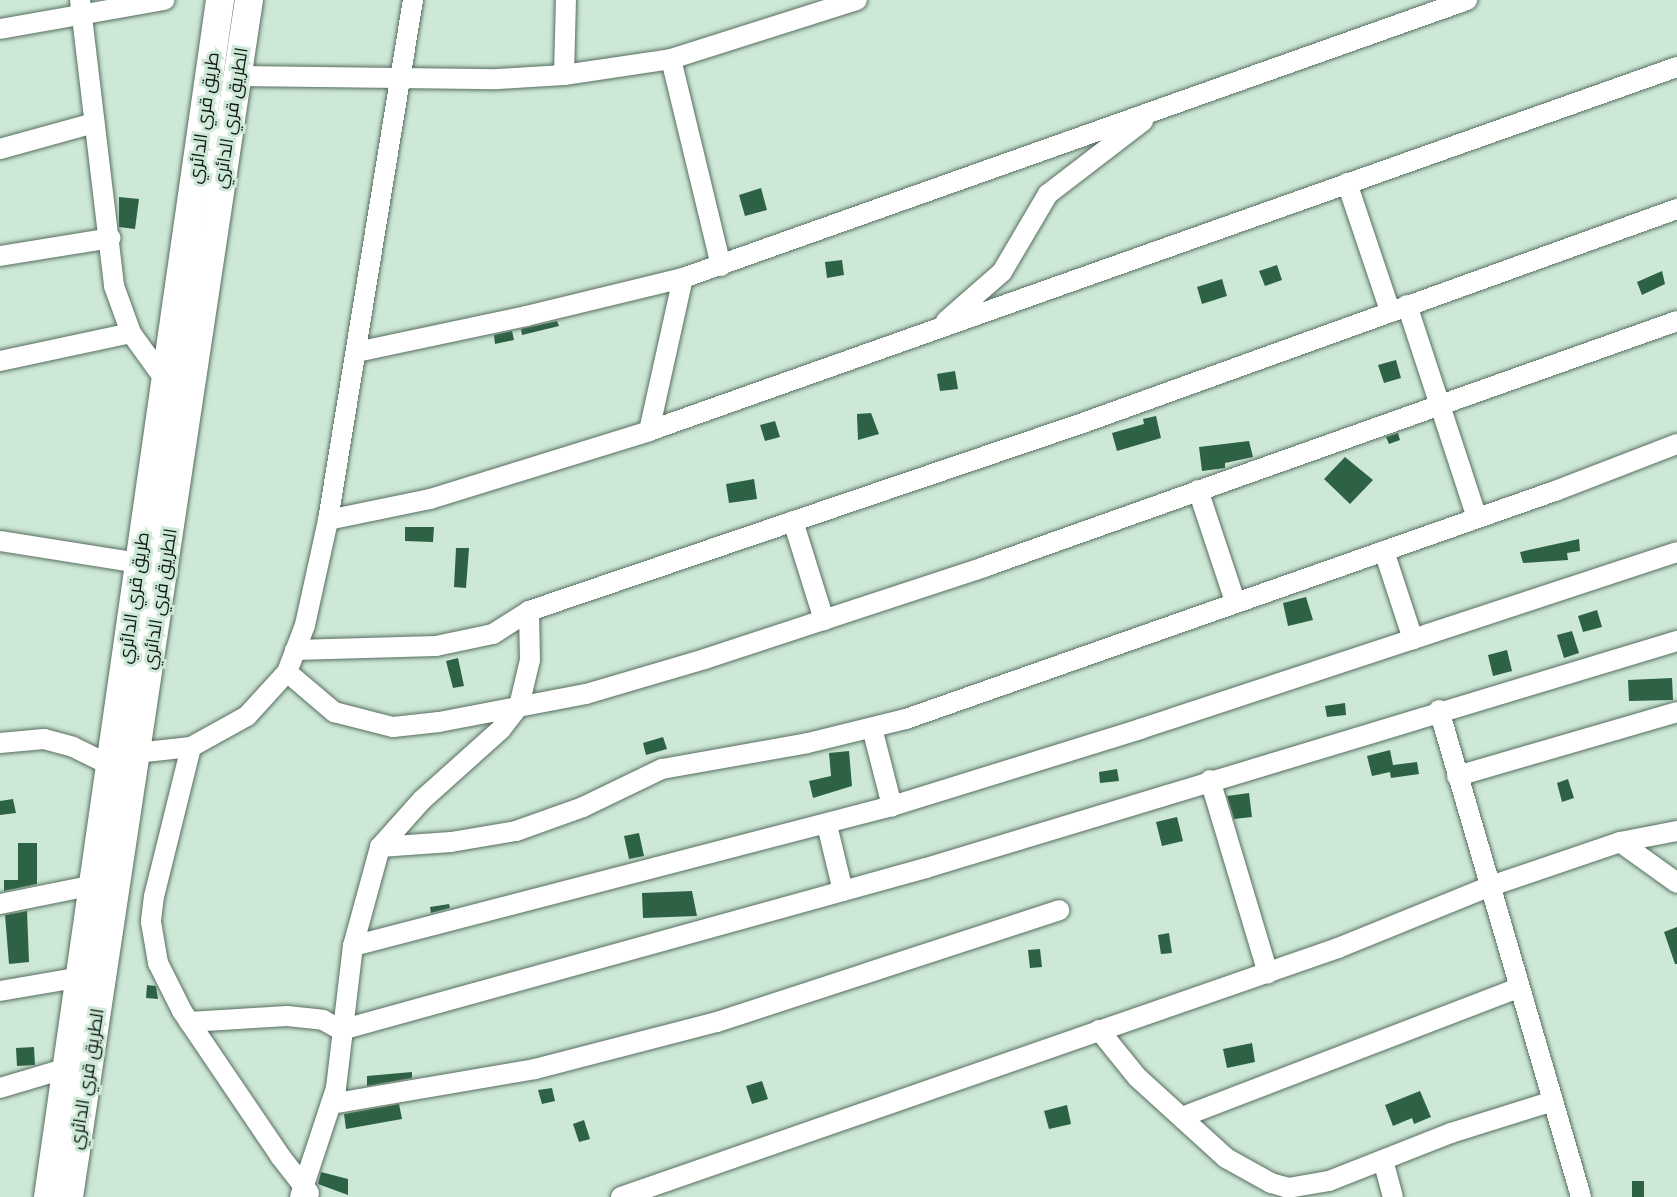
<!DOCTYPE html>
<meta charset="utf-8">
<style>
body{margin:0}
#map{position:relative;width:1677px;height:1197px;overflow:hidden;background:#cee8d7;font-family:"Fira Sans Condensed",Cairo,sans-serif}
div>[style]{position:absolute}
.building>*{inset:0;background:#2d6244}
.roads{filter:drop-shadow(0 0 2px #576e5f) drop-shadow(0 0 2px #576e5f)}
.minor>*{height:20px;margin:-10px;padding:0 10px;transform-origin:10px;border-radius:10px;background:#fff}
.highway>*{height:28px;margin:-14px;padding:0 14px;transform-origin:14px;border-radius:14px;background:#fff}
span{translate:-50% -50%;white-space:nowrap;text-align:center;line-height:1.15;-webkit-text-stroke:6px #cee8d7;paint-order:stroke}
.street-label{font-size:18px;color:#0e1711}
</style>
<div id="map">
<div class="building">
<i style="clip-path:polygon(761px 188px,767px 210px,745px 216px,739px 195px)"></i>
<i style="clip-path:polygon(119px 197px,139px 199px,135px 229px,119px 227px)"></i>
<i style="clip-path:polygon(842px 260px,844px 275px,827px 278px,825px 262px)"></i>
<i style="clip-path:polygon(1277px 265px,1282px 280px,1265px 286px,1259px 271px)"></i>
<i style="clip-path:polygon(1662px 271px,1665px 284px,1642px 295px,1637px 282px)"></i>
<i style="clip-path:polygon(1222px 279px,1227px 296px,1202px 304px,1197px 287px)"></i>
<i style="clip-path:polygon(557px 321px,559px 326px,522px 335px,521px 329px)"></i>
<i style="clip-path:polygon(512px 331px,514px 340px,495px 344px,494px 335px)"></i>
<i style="clip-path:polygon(1396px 360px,1401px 378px,1384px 383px,1378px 365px)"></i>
<i style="clip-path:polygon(955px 371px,958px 389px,940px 391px,937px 374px)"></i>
<i style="clip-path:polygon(871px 413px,879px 434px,858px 440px,857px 414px)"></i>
<i style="clip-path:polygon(1156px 416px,1161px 438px,1117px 451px,1112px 433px,1144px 424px,1143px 419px)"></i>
<i style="clip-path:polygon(775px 421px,780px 437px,765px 441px,760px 425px)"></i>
<i style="clip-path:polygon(1398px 433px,1400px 440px,1389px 444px,1386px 437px)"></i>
<i style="clip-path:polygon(1249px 441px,1253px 457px,1225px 463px,1225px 468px,1202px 471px,1199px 447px)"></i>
<i style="clip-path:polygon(1345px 457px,1373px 480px,1350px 504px,1324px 479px)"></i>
<i style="clip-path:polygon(754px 479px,757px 499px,729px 503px,726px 484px)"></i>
<i style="clip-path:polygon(405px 527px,434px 527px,433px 542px,405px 541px)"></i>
<i style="clip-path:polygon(1579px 539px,1580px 551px,1567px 553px,1568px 560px,1523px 563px,1520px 552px)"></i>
<i style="clip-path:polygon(456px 548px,469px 548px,466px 588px,454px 587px)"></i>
<i style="clip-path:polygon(1306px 597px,1313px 620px,1288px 626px,1283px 603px)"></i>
<i style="clip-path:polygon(1597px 610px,1602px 627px,1583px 632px,1578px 616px)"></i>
<i style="clip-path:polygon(1572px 631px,1579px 653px,1564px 658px,1557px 635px)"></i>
<i style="clip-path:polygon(1507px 650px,1512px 671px,1493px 676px,1488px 655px)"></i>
<i style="clip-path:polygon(458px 658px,464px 686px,453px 688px,446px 661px)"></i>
<i style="clip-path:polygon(1672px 678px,1673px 700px,1629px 701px,1628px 680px)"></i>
<i style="clip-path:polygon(1345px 703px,1346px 715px,1327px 717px,1325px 706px)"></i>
<i style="clip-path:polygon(663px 737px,667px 749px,646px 755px,643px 743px)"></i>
<i style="clip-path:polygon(1390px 750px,1393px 765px,1417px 762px,1419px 774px,1391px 778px,1390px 772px,1372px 776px,1367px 756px)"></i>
<i style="clip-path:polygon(849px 751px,852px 786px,813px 798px,809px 781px,831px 776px,829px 753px)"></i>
<i style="clip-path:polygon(1117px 769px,1119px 781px,1100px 783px,1099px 772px)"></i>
<i style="clip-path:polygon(1568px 779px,1574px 798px,1562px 802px,1557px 783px)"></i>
<i style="clip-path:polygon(1249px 793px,1252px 817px,1234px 819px,1227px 796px)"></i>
<i style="clip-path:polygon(13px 799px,16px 813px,0 815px,0 801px)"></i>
<i style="clip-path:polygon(1177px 817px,1183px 841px,1162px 846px,1156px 822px)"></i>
<i style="clip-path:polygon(639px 833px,644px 856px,629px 859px,624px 836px)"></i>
<i style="clip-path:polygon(18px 843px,37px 843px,37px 884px,4px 891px,4px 880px,18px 880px)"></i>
<i style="clip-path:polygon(692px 891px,697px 916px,643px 918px,642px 893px)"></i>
<i style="clip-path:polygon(449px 904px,450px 908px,431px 913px,430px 907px)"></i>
<i style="clip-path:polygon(27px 911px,29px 962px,9px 964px,5px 915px)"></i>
<i style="clip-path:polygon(1677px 927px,1677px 964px,1675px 964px,1664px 932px)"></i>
<i style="clip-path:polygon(1169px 933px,1172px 953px,1161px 954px,1158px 935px)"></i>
<i style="clip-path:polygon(1040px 949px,1042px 967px,1030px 968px,1028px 950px)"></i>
<i style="clip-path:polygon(147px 985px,156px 986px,158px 999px,146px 998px)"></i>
<i style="clip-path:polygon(1252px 1043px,1255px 1062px,1227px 1068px,1223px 1049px)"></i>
<i style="clip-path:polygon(34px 1047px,35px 1065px,17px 1066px,16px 1048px)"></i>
<i style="clip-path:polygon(412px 1072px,412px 1078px,367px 1086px,367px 1076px)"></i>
<i style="clip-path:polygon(762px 1081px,768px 1099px,752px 1104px,746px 1086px)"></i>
<i style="clip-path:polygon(552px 1088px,555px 1101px,542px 1104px,538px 1090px)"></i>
<i style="clip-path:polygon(1420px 1091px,1431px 1117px,1414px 1124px,1412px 1118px,1393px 1126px,1385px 1105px)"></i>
<i style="clip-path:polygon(399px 1104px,402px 1119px,346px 1129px,344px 1114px)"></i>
<i style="clip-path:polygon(1067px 1105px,1071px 1124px,1049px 1129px,1044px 1111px)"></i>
<i style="clip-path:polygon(584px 1120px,590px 1139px,579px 1142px,573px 1124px)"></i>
<i style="clip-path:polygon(321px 1172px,348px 1179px,348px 1195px,318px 1184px)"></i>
<i style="clip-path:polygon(1632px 1181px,1644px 1181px,1644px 1197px,1632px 1197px)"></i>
</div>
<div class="roads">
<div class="minor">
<i style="left:80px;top:0;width:288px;rotate:83.2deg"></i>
<i style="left:114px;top:286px;width:50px;rotate:70.1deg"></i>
<i style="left:131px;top:333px;width:58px;rotate:54.1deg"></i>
<i style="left:0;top:29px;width:167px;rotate:-10deg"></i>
<i style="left:671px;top:59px;width:213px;rotate:76.4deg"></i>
<i style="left:564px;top:75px;width:75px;rotate:-88.5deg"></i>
<i style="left:238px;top:76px;width:260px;rotate:0.7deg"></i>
<i style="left:498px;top:79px;width:66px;rotate:-3.5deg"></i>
<i style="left:564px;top:75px;width:108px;rotate:-8.5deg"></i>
<i style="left:671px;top:59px;width:195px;rotate:-17.6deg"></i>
<i style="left:0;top:149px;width:98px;rotate:-15.5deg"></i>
<i style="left:1347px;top:183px;width:135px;rotate:71.4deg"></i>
<i style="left:0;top:256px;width:112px;rotate:-9.2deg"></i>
<i style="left:1407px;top:305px;width:224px;rotate:71.8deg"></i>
<i style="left:946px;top:321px;width:74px;rotate:-41.2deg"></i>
<i style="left:1002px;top:272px;width:91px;rotate:-59.5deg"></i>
<i style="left:1048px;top:194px;width:120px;rotate:-37.5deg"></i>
<i style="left:357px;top:352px;width:173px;rotate:-12deg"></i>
<i style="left:526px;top:316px;width:162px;rotate:-13.6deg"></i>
<i style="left:0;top:361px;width:134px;rotate:-12.1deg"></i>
<i style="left:649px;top:431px;width:157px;rotate:-77.5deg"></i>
<i style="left:683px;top:278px;width:832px;rotate:-19.52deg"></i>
<i style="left:1198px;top:490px;width:117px;rotate:71.6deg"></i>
<i style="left:328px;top:520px;width:104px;rotate:-11.6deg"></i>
<i style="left:430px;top:499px;width:229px;rotate:-17.2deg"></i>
<i style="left:649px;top:431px;width:1091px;rotate:-19.5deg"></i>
<i style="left:793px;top:521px;width:104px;rotate:72.6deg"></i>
<i style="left:0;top:541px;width:141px;rotate:9deg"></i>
<i style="left:1384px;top:551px;width:93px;rotate:71.8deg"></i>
<i style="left:295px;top:650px;width:141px;rotate:-1.6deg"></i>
<i style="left:436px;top:646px;width:58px;rotate:-11.9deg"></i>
<i style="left:493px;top:634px;width:43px;rotate:-32.6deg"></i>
<i style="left:529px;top:611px;width:582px;rotate:-18.75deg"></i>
<i style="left:1080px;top:424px;width:635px;rotate:-19.81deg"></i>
<i style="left:287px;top:672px;width:62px;rotate:40.4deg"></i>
<i style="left:334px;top:712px;width:61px;rotate:14.3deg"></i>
<i style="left:393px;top:727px;width:46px;rotate:-6.2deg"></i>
<i style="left:439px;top:722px;width:150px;rotate:-10.8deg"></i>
<i style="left:586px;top:694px;width:124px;rotate:-16.4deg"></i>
<i style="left:705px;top:659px;width:294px;rotate:-18.2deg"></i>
<i style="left:984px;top:567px;width:735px;rotate:-19.54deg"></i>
<i style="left:1439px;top:710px;width:507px;rotate:73.74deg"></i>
<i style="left:872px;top:728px;width:81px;rotate:75.6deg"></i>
<i style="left:0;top:743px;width:44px;rotate:-5.2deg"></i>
<i style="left:44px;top:739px;width:30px;rotate:15deg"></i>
<i style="left:73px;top:747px;width:41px;rotate:25.9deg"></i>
<i style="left:191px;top:747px;width:154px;rotate:103.9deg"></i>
<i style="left:154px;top:896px;width:26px;rotate:97deg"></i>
<i style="left:151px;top:922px;width:42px;rotate:80.3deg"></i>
<i style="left:158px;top:963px;width:54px;rotate:63.4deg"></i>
<i style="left:182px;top:1011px;width:175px;rotate:55.9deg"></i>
<i style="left:280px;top:1156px;width:47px;rotate:51.9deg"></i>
<i style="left:136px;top:753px;width:55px;rotate:-6.2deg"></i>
<i style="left:191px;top:747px;width:64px;rotate:-29deg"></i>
<i style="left:247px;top:716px;width:59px;rotate:-47.7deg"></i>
<i style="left:287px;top:672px;width:50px;rotate:-69deg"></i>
<i style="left:305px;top:625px;width:107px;rotate:-77.6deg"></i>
<i style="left:328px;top:520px;width:527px;rotate:-80.72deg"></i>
<i style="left:1457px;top:776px;width:229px;rotate:-16.2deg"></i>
<i style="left:1210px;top:780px;width:202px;rotate:73.3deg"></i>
<i style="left:827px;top:825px;width:68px;rotate:76.4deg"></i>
<i style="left:1620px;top:842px;width:70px;rotate:35.7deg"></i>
<i style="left:380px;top:847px;width:71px;rotate:-4deg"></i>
<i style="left:451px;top:842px;width:66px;rotate:-9.6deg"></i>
<i style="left:516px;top:831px;width:71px;rotate:-19.7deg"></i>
<i style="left:583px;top:807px;width:88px;rotate:-25.7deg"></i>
<i style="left:662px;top:769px;width:148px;rotate:-10.1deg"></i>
<i style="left:808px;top:743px;width:101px;rotate:-13.8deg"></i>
<i style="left:906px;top:719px;width:688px;rotate:-19.36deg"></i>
<i style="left:1555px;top:491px;width:131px;rotate:-21.1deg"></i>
<i style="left:0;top:904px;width:96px;rotate:-11.4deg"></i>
<i style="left:353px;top:946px;width:557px;rotate:-14.56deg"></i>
<i style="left:892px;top:806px;width:260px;rotate:-17.2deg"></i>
<i style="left:1140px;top:729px;width:565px;rotate:-18.24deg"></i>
<i style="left:0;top:991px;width:82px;rotate:-9.8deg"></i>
<i style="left:189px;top:1022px;width:98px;rotate:-3.5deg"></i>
<i style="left:287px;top:1016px;width:36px;rotate:6deg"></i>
<i style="left:323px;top:1020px;width:21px;rotate:29deg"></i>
<i style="left:341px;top:1030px;width:607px;rotate:-15.48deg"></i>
<i style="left:926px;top:868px;width:785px;rotate:-16.82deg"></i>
<i style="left:1099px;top:1030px;width:60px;rotate:51deg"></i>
<i style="left:1137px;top:1077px;width:120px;rotate:42.3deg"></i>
<i style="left:1226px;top:1158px;width:51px;rotate:29.1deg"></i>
<i style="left:1271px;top:1183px;width:18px;rotate:16deg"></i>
<i style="left:1288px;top:1188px;width:42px;rotate:-9.7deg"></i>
<i style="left:1329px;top:1181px;width:131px;rotate:-21.5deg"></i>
<i style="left:1451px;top:1133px;width:107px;rotate:-17.4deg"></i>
<i style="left:0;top:1088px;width:70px;rotate:-16.6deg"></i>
<i style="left:331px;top:1104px;width:207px;rotate:-9.7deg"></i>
<i style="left:535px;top:1069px;width:188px;rotate:-14.5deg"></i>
<i style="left:717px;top:1022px;width:360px;rotate:-18.1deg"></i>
<i style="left:1182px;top:1117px;width:360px;rotate:-21deg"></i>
<i style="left:1383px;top:1160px;width:38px;rotate:75deg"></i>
<i style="left:300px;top:1197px;width:115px;rotate:-71.7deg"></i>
<i style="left:336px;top:1088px;width:143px;rotate:-83.2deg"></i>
<i style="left:353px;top:946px;width:103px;rotate:-74.7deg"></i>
<i style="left:380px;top:847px;width:63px;rotate:-48.2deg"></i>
<i style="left:422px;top:800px;width:106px;rotate:-41.9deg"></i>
<i style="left:501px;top:729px;width:29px;rotate:-52deg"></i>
<i style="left:519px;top:706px;width:47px;rotate:-76.6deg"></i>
<i style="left:530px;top:660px;width:49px;rotate:-91.2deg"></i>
<i style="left:621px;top:1197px;width:759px;rotate:-19.15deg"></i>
<i style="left:1338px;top:948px;width:162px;rotate:-22.1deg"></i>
<i style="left:1488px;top:887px;width:139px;rotate:-18.8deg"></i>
<i style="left:1620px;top:842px;width:58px;rotate:-10.9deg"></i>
</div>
<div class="highway">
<i style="left:48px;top:1197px;width:1209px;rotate:-81.82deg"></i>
<i style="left:69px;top:1197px;width:1210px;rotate:-81.45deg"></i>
</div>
</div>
<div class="street-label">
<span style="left:204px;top:118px;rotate:-82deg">طريق قري الدائري</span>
<span style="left:231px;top:118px;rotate:-81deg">الطريق قري الدائري</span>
<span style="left:134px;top:598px;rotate:-82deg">طريق قري الدائري</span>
<span style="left:160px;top:599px;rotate:-81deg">الطريق قري الدائري</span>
<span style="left:87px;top:1079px;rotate:-81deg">الطريق قري الدائري</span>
</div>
</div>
